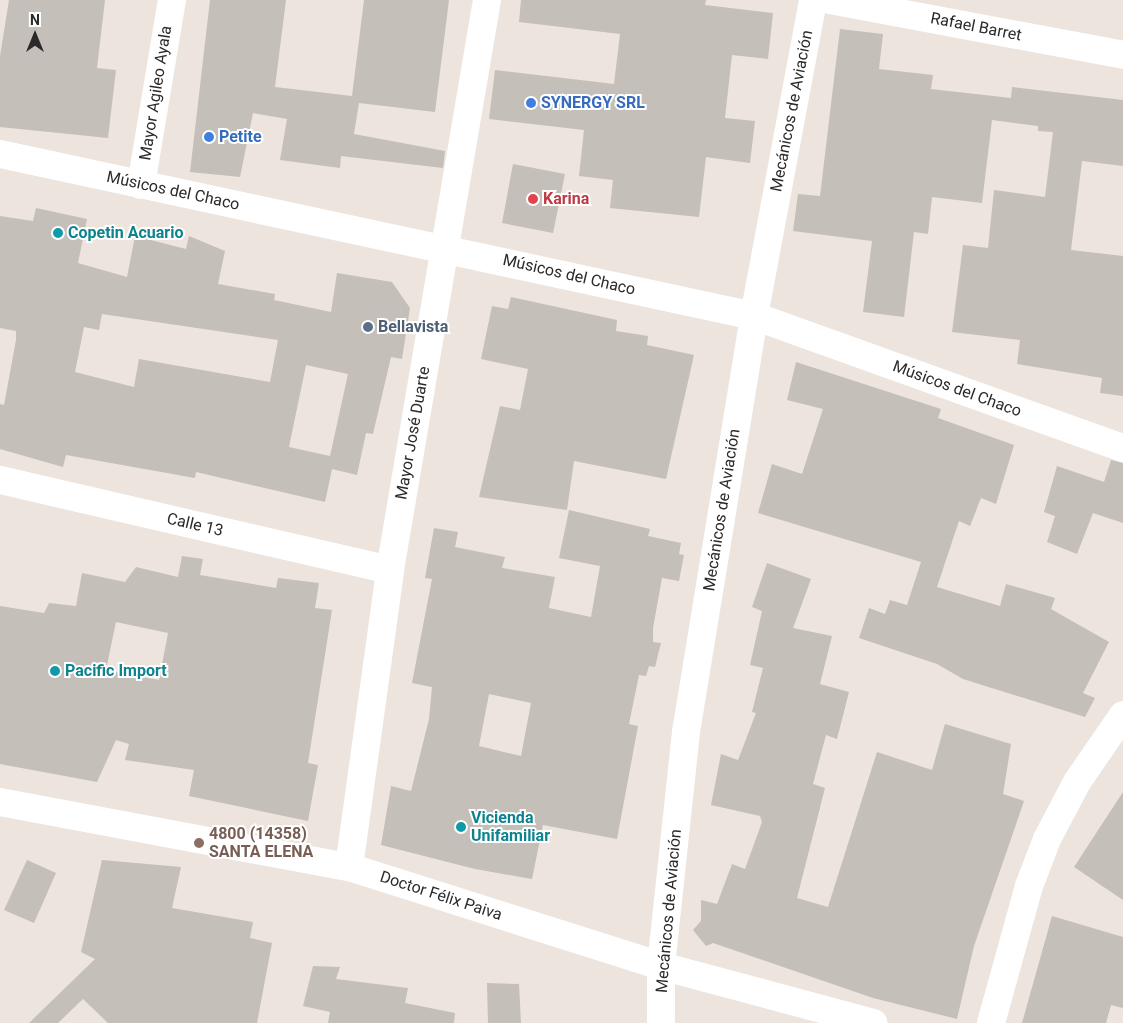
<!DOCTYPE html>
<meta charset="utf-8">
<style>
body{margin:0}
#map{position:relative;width:1123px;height:1023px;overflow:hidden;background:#ece4dd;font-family:Roboto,sans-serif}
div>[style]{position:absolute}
.building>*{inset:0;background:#c4bfb8}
.street>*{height:28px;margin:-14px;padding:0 14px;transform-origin:14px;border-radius:14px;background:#fff}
.secondary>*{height:28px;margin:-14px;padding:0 14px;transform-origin:14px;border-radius:14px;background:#fff}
.dots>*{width:14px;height:14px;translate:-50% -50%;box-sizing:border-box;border:2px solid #fff;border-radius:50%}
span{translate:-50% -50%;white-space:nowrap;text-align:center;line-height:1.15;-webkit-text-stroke:4px #fff;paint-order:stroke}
.street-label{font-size:16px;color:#2a2a2a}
.shop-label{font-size:16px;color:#366cbe;font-weight:700}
.left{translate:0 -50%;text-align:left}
.health-label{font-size:16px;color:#be3a42;font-weight:700}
.culture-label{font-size:16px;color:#0d838f;font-weight:700}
.service-label{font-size:16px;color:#4e5e75;font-weight:700}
.education-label{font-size:16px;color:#785e54;font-weight:700}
.north{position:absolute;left:10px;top:10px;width:50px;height:50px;-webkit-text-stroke:4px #fff;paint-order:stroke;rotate:0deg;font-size:14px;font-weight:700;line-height:20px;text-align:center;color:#2a2a2a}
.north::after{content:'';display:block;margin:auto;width:18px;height:22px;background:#2a2a2a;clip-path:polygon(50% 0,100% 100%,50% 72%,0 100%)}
</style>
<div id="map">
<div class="building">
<i style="clip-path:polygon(9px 0,105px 0,97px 68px,116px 70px,108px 138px,0 127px,0 56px)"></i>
<i style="clip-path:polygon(210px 0,286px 0,275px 87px,352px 96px,364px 0,449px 0,435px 112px,359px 103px,354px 134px,445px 151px,443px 168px,341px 156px,340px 168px,280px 160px,287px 119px,253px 113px,240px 177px,190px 172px)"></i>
<i style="clip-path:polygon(521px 0,706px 0,705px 5px,773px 13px,768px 59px,732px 55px,725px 118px,755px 121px,750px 163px,706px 157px,699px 217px,610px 208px,613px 180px,579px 176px,584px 130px,489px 119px,495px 70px,614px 84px,620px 34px,519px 22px)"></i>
<i style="clip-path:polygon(840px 29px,883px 34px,879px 69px,933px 75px,931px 89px,1011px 98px,1012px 87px,1123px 100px,1123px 166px,1082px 161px,1071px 250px,1123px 256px,1123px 396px,1100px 393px,1102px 378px,1017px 364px,1020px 340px,952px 332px,963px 245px,988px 248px,994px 190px,1045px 197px,1053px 132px,1038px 131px,1038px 126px,992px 120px,982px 203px,932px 197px,928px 234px,914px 232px,904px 317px,863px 312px,872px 241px,793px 231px,798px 194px,820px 196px)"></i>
<i style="clip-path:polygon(513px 164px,565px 174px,553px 233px,502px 223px)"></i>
<i style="clip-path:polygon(evenodd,36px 208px,87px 219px,78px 263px,127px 277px,135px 236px,186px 249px,189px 236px,225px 251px,218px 284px,275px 294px,274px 300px,331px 312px,337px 273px,392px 282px,410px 308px,402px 359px,391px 357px,373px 434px,366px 433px,357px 475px,332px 469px,325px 502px,196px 472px,195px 478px,66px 455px,63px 467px,0 449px,0 404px,4px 405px,16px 340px,16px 331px,0 328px,0 216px,33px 221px,36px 208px,102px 314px,278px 340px,270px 382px,139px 359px,134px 387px,75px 372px,84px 327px,99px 330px,102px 314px,36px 208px,306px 365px,348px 374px,330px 456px,289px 447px,306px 365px)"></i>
<i style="clip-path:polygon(511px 297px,617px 320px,616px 331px,648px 336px,647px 345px,694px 355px,666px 479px,574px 461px,567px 510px,479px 497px,500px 406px,520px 410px,528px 369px,481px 359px,492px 306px,508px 309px)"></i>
<i style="clip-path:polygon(796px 362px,941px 409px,938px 418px,1014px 445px,996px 504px,981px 498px,970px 526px,959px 521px,937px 587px,1000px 606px,1006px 584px,1055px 598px,1051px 609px,1109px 642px,1083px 693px,1095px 698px,1085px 717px,963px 679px,937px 664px,859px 638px,869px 608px,885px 614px,890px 600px,907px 605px,921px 562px,758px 513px,772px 464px,802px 474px,823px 409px,787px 400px)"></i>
<i style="clip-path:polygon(1111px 460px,1123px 463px,1123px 523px,1093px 513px,1077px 554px,1047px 542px,1055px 516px,1044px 512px,1057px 466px,1104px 482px)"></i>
<i style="clip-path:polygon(evenodd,569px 510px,650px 529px,648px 536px,681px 543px,679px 554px,684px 555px,679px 581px,662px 578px,653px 628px,653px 642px,661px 643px,655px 667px,649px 666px,646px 676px,639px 675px,629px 724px,638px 726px,617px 839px,543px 825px,532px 879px,475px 869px,381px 845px,391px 786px,411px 791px,429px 719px,432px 687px,412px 683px,432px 579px,425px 578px,434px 528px,458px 532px,455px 547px,505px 557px,502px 568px,555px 577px,549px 608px,591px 617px,600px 566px,559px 558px,569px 510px,489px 694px,531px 703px,521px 756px,479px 746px,489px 694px)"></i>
<i style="clip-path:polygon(evenodd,182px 556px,203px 559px,200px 575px,276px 588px,278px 578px,319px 583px,315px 608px,332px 610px,308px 763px,318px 765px,308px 821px,189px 796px,194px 770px,125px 760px,129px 744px,116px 740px,97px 782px,0 764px,0 606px,44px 613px,49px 603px,76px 606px,82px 573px,125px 582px,136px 567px,178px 577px,182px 556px,116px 622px,168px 633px,159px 680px,106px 670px,116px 622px)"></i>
<i style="clip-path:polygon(767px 563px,811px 579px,793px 628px,832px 636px,820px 684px,849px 692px,837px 739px,826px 735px,813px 784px,825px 788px,797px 898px,828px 907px,877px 752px,932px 770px,945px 724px,1011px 744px,1003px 794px,1024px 801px,974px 946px,957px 1019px,873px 998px,713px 943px,706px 946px,693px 930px,701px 921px,701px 900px,717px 904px,732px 864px,745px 869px,762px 822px,760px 816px,711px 805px,721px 754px,738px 760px,756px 713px,752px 712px,763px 668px,750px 665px,762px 611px,752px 607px)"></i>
<i style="clip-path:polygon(1123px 792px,1123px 900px,1074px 867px)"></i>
<i style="clip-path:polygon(27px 860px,56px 873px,34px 923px,4px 910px)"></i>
<i style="clip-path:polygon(102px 860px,181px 867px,172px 908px,253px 922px,250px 938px,272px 943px,257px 1023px,108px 1023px,83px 999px,58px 1023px,29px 1023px,95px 959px,81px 952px)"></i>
<i style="clip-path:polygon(1052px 916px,1123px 937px,1123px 1008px,1111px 1005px,1106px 1023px,1022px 1023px)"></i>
<i style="clip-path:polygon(313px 966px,340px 967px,336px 979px,408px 988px,405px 1003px,455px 1013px,454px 1023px,328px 1023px,330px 1012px,303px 1006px)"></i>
<i style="clip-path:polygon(487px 983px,519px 984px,521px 1023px,488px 1023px)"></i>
</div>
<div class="street">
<i style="left:830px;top:0;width:298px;rotate:10.6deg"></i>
<i style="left:141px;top:185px;width:188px;rotate:-80.5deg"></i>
<i style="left:0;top:480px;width:400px;rotate:13deg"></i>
<i style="left:0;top:802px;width:355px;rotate:10.6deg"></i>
<i style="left:349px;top:867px;width:327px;rotate:17.6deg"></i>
<i style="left:661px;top:966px;width:220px;rotate:15deg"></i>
<i style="left:349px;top:867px;width:300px;rotate:-82.1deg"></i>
<i style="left:390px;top:570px;width:578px;rotate:-80.34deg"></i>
<i style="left:991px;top:1023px;width:142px;rotate:-74.5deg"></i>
<i style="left:1029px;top:886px;width:50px;rotate:-69deg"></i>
<i style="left:1047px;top:839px;width:64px;rotate:-62.2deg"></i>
<i style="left:1077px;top:782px;width:81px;rotate:-55.5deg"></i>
</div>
<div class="secondary">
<i style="left:0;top:154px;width:771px;rotate:12.13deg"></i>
<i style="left:754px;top:316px;width:392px;rotate:19.7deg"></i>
<i style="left:661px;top:1023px;width:57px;rotate:-90deg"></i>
<i style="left:661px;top:966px;width:235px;rotate:-83.9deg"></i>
<i style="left:686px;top:732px;width:422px;rotate:-80.7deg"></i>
<i style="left:754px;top:316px;width:321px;rotate:-79.4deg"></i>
</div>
<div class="dots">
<i style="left:531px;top:103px;background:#3f7fe0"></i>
<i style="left:209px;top:137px;background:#3f7fe0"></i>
<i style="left:533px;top:199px;background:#e0444e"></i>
<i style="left:58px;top:233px;background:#0f9aa8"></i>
<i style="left:368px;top:327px;background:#5c6f8a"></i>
<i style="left:55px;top:671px;background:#0f9aa8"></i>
<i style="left:461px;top:827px;background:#0f9aa8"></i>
<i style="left:199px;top:843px;background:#8d6e63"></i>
</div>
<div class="street-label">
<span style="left:976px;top:27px;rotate:11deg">Rafael Barret</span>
<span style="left:156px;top:93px;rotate:-81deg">Mayor Agileo Ayala</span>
<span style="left:792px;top:111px;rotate:-79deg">Mecánicos de Aviación</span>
<span style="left:173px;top:191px;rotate:12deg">Músicos del Chaco</span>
<span style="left:569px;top:275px;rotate:13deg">Músicos del Chaco</span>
<span style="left:957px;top:389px;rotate:20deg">Músicos del Chaco</span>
<span style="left:413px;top:433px;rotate:-80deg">Mayor José Duarte</span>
<span style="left:722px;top:510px;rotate:-81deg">Mecánicos de Aviación</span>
<span style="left:195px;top:525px;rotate:13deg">Calle 13</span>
<span style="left:441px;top:896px;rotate:18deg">Doctor Félix Paiva</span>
<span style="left:669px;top:911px;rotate:-85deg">Mecánicos de Aviación</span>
</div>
<div class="shop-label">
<span class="left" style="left:541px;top:103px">SYNERGY SRL</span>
<span class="left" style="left:219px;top:137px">Petite</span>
</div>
<div class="health-label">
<span class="left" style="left:543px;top:199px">Karina</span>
</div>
<div class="culture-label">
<span class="left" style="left:68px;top:233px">Copetin Acuario</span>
<span class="left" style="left:65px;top:671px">Pacific Import</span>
<span class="left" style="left:471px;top:827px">Vicienda<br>Unifamiliar</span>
</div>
<div class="service-label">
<span class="left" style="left:378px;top:327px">Bellavista</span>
</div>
<div class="education-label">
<span class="left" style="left:209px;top:843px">4800 (14358)<br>SANTA ELENA</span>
</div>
<div class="north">N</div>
</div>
